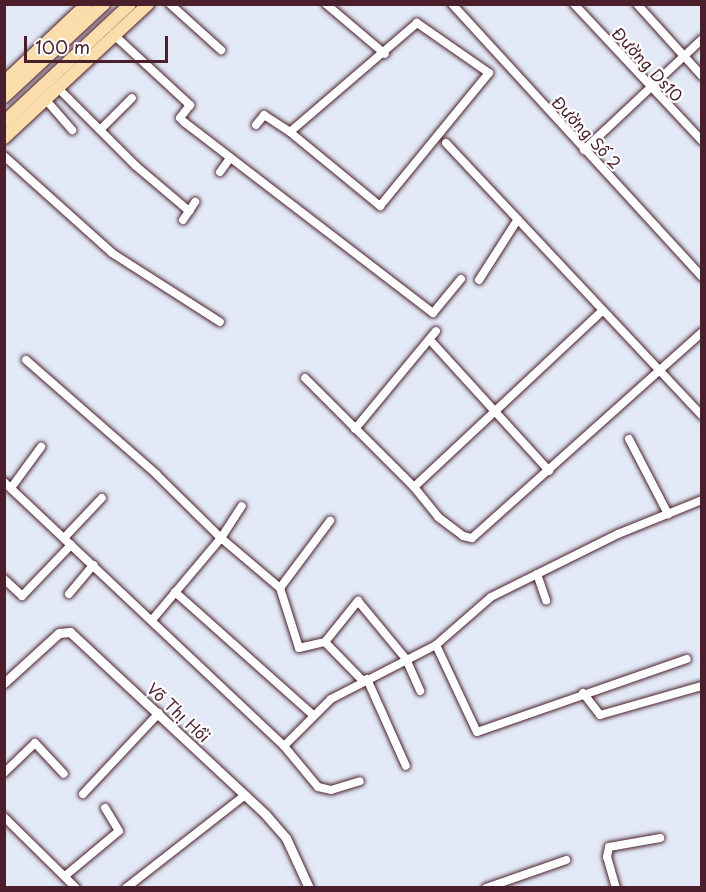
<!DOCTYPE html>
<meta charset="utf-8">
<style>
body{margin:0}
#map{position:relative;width:706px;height:892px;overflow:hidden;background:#e3e9f7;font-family:"Playpen Sans",sans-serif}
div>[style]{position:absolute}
.roads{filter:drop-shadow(0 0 2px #4a1f2b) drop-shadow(0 0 2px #4a1f2b)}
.minor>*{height:8px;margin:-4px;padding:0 4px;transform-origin:4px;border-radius:4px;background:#fff}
.tertiary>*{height:9px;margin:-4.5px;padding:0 4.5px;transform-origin:4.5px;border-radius:4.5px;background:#fff}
.trunk>*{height:12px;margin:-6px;padding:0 6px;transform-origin:6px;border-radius:6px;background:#faddab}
span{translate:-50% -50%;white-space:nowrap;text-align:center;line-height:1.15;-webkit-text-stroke:4.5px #fff;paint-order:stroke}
.street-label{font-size:16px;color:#4a1f2b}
.frame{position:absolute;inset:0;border:6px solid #4a1f2b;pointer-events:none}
.scale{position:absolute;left:24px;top:36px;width:144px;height:27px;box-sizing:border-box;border:3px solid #4a1f2b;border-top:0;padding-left:8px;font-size:18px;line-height:21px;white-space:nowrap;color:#4a1f2b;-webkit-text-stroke:4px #fff;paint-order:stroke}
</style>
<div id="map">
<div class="roads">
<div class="minor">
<i style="left:170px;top:4px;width:69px;rotate:42deg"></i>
<i style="left:326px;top:4px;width:77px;rotate:40.3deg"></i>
<i style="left:452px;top:4px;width:370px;rotate:47.5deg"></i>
<i style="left:574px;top:4px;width:187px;rotate:46.9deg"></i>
<i style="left:637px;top:4px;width:97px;rotate:47.9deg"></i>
<i style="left:113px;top:34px;width:105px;rotate:42.7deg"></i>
<i style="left:190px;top:105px;width:16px;rotate:128deg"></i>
<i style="left:180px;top:118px;width:6px;rotate:45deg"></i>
<i style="left:184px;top:122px;width:314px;rotate:37.5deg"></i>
<i style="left:433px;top:313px;width:44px;rotate:-50.5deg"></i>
<i style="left:59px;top:89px;width:109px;rotate:45deg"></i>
<i style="left:136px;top:166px;width:70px;rotate:40.3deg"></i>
<i style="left:46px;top:100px;width:40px;rotate:49deg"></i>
<i style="left:256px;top:125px;width:13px;rotate:-51deg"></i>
<i style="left:264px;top:115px;width:31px;rotate:33deg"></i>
<i style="left:290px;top:132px;width:117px;rotate:39.4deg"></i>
<i style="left:380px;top:206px;width:172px;rotate:-50.7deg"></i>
<i style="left:489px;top:73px;width:88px;rotate:-145.2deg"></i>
<i style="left:417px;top:23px;width:167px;rotate:139.4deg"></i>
<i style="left:100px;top:130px;width:45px;rotate:-45deg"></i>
<i style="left:446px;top:143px;width:374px;rotate:46.8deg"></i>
<i style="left:584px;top:150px;width:162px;rotate:-43.2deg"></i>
<i style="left:4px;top:156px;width:145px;rotate:41.9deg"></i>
<i style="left:112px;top:253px;width:128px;rotate:32.6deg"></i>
<i style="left:220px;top:172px;width:17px;rotate:-54deg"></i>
<i style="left:183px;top:220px;width:22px;rotate:-56deg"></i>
<i style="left:479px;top:280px;width:72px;rotate:-57.4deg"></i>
<i style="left:430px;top:340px;width:177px;rotate:47.7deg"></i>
<i style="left:26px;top:360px;width:173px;rotate:41.2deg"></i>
<i style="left:156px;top:474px;width:91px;rotate:44.6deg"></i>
<i style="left:221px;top:538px;width:38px;rotate:-57deg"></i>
<i style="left:305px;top:378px;width:154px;rotate:45deg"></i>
<i style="left:414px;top:487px;width:38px;rotate:51deg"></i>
<i style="left:438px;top:517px;width:31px;rotate:37deg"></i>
<i style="left:463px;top:536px;width:9px;rotate:13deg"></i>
<i style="left:472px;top:538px;width:309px;rotate:-41.8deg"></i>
<i style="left:355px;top:429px;width:127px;rotate:-50.4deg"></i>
<i style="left:629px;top:439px;width:85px;rotate:62.5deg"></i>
<i style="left:4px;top:482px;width:385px;rotate:43.3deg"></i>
<i style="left:284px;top:746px;width:66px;rotate:-45deg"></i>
<i style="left:331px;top:699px;width:118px;rotate:-27.2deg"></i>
<i style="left:436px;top:645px;width:73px;rotate:-41.1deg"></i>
<i style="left:491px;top:597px;width:142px;rotate:-26.4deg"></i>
<i style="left:618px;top:534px;width:91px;rotate:-22deg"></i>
<i style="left:414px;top:487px;width:258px;rotate:-43.1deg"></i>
<i style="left:11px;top:488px;width:51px;rotate:-53.8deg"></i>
<i style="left:64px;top:538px;width:55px;rotate:-46.5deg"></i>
<i style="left:537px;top:574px;width:28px;rotate:71deg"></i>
<i style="left:4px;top:579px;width:25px;rotate:43deg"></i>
<i style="left:22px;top:596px;width:71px;rotate:-46.1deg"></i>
<i style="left:280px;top:588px;width:63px;rotate:72.4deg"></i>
<i style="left:299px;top:648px;width:27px;rotate:-13deg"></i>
<i style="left:175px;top:592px;width:186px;rotate:41.7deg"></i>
<i style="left:69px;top:594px;width:38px;rotate:-50deg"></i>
<i style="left:152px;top:620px;width:107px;rotate:-49.9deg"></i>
<i style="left:221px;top:538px;width:77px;rotate:40.3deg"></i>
<i style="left:280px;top:588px;width:84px;rotate:-53.3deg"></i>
<i style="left:436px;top:645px;width:96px;rotate:64.8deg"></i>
<i style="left:477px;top:732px;width:222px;rotate:-19.2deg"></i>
<i style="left:367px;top:679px;width:95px;rotate:65.9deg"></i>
<i style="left:363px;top:681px;width:54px;rotate:-134.3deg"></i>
<i style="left:325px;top:642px;width:53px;rotate:-51.2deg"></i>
<i style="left:358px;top:601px;width:75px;rotate:50.4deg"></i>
<i style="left:406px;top:659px;width:35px;rotate:66deg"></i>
<i style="left:583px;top:693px;width:28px;rotate:52deg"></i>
<i style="left:600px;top:715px;width:106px;rotate:-15.9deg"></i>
<i style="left:284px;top:746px;width:53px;rotate:50.3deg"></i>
<i style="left:318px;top:787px;width:13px;rotate:13deg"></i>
<i style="left:331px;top:790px;width:30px;rotate:-17deg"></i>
<i style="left:4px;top:773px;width:43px;rotate:-44.1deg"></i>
<i style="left:35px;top:743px;width:42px;rotate:46.9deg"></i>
<i style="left:83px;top:794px;width:111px;rotate:-46.8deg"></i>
<i style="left:4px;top:817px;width:101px;rotate:44.6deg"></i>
<i style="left:65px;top:876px;width:70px;rotate:-39.8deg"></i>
<i style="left:119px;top:831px;width:27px;rotate:-121deg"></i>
<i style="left:126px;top:888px;width:151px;rotate:-38deg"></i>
<i style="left:486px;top:888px;width:85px;rotate:-19.3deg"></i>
<i style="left:616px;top:888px;width:32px;rotate:-106deg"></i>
<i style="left:607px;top:857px;width:10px;rotate:-79deg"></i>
<i style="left:609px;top:847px;width:52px;rotate:-10deg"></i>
</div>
<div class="tertiary">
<i style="left:4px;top:683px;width:74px;rotate:-42.3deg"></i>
<i style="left:59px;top:633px;width:11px;rotate:-5deg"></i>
<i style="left:70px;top:632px;width:268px;rotate:43deg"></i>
<i style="left:266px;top:815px;width:30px;rotate:49deg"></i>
<i style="left:286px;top:838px;width:55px;rotate:65.3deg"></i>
</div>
<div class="trunk">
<i style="left:4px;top:82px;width:114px;rotate:-43.2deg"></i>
<i style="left:4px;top:97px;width:137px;rotate:-42.9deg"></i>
<i style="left:4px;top:122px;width:173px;rotate:-43.1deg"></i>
<i style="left:4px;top:138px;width:197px;rotate:-42.9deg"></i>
</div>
</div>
<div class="street-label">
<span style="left:648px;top:64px;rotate:47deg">Đường Ds10</span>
<span style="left:587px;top:132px;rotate:47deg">Đường Số 2</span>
<span style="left:179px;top:712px;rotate:43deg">Võ Thị Hồi</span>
</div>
<div class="frame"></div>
<div class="scale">100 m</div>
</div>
